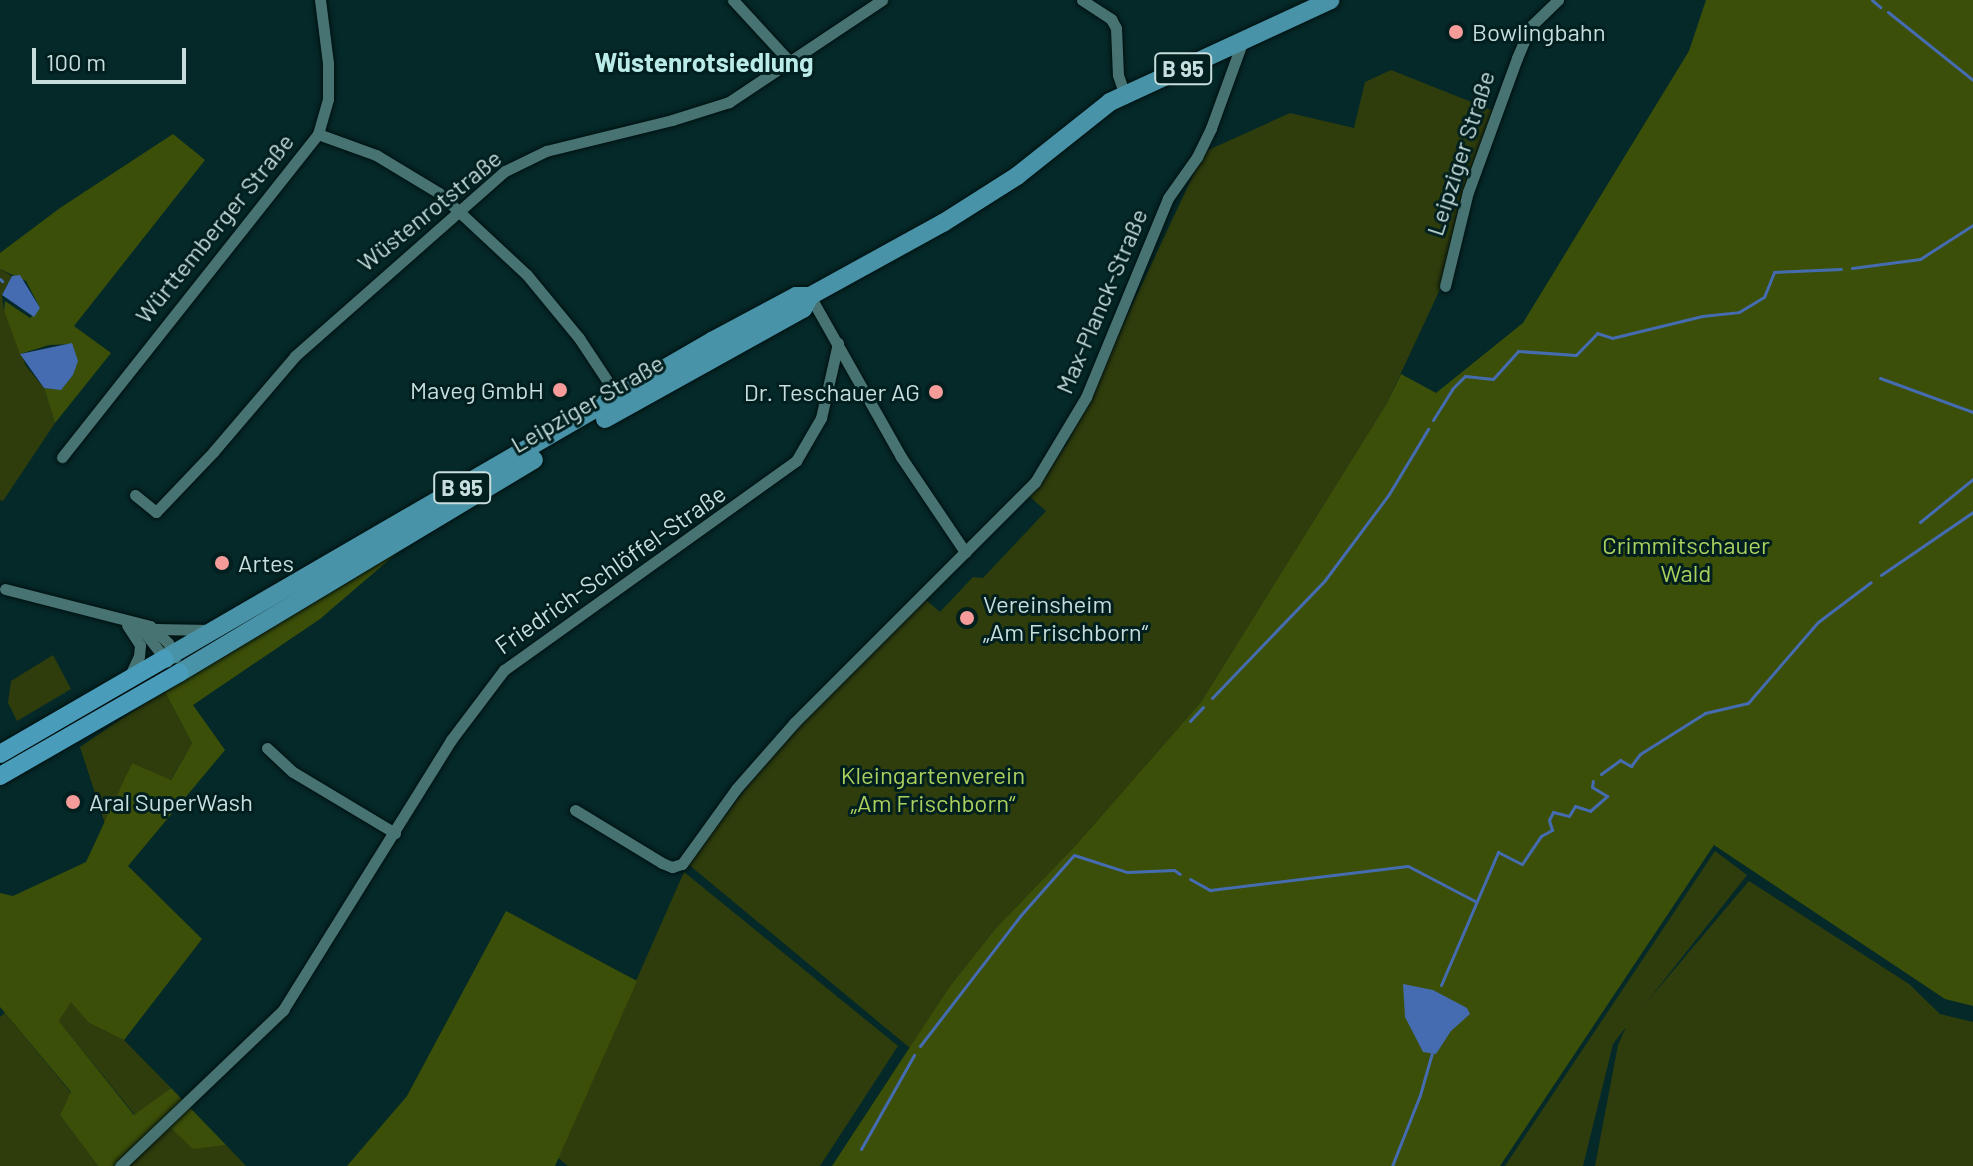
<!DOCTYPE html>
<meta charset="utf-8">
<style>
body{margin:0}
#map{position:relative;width:1973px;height:1166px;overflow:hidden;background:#052928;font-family:Barlow,sans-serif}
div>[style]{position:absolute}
.green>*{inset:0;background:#2f3d0c}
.forest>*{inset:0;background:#3c4f08}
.water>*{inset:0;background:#456cb1}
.stream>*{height:3px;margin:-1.5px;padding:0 1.5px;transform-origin:1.5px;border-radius:1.5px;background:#456cb1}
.roads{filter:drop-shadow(0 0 2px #001010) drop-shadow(0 0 2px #001010)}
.minor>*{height:11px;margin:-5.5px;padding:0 5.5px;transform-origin:5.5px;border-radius:5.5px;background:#477472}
.primary>*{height:18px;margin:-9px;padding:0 9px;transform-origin:9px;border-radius:9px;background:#4993a8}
.trunk>*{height:18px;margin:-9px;padding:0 9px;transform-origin:9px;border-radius:9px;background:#4a9dba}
.dots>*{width:22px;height:22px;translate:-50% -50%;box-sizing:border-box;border:4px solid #001f1e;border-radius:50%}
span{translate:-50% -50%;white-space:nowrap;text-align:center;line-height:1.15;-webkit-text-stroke:6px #001f1e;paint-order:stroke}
.shield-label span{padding:2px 6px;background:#001f1e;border:2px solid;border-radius:6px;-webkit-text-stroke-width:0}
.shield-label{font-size:22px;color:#c7dedd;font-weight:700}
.poi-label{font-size:24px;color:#c7dedd}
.left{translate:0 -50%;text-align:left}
.right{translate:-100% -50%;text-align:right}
.street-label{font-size:24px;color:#c7dedd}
.park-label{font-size:24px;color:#acd05e}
.neighbourhood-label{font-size:26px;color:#bbebe9;font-weight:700}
.scale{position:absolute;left:32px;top:48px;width:154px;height:36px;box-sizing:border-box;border:4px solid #c7dedd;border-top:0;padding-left:10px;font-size:24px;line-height:28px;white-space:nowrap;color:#c7dedd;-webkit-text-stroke:6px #001f1e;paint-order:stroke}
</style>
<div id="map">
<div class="green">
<i style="clip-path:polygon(1391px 70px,1494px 111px,1442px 285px,1387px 403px,1201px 702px,1076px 845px,996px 928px,950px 986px,910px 1048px,688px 864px,773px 753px,875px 647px,926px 600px,940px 612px,973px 577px,983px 578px,1046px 511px,1029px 496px,1067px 444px,1204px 152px,1290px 113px,1354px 128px,1365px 82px)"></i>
<i style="clip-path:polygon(0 269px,12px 276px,2px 295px,4px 311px,26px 366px,44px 388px,55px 423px,3px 501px,0 500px)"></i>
<i style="clip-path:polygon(53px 655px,71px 689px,17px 721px,8px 703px,11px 681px)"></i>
<i style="clip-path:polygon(164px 690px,192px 743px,170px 781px,132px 763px,105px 824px,80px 747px)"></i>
<i style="clip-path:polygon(1715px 851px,1747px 875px,1646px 1003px,1749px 881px,1909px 984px,1940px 1014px,1973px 1022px,1973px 1166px,1595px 1166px,1618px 1045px,1626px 1027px,1613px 1044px,1583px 1166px,1505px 1166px)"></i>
<i style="clip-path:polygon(684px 872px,898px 1046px,820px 1166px,568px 1166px,558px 1158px)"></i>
<i style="clip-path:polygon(71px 1001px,89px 1023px,124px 1040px,171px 1088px,135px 1115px,59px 1021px)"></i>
<i style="clip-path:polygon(5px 1013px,71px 1093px,60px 1115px,98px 1166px,0 1166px,0 1017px)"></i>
<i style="clip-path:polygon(171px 1127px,193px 1148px,226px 1145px,246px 1166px,129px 1166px)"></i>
</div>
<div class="forest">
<i style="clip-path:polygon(1706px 0,1973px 0,1973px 1006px,1945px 999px,1714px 845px,1500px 1166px,832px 1166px,950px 986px,996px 928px,1076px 845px,1201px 702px,1387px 403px,1401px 374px,1436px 393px,1523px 323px,1689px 51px)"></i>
<i style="clip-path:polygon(173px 134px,205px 160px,74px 326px,111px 353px,55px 423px,44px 388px,61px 389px,73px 375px,72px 344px,49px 345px,20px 354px,4px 311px,5px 301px,30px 318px,40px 308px,26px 281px,0 269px,0 253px,60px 208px)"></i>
<i style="clip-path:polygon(419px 534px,320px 619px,193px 705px,225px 750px,128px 866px,202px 939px,124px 1040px,89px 1023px,71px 1002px,59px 1021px,134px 1115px,171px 1088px,226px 1145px,193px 1149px,171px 1128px,129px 1166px,98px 1166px,60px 1115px,71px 1092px,0 1007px,0 893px,13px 896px,86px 862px,132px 763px,171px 780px,192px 743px,164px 690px)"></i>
<i style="clip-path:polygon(506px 911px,637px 981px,555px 1166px,347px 1166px,407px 1096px)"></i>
</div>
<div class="water">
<i style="clip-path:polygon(20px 275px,40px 308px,34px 317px,2px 295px,12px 276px)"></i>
<i style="clip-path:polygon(72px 343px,78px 361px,73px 375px,61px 390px,44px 388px,20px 354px)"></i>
<i style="clip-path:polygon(1403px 984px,1433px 990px,1467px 1008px,1470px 1014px,1451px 1031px,1436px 1054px,1423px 1052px,1405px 1017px)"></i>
</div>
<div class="stream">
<i style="left:1872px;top:0;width:11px;rotate:41deg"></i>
<i style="left:1888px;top:12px;width:109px;rotate:38.7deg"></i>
<i style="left:1852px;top:268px;width:69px;rotate:-7.5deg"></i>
<i style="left:1920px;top:259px;width:63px;rotate:-32.7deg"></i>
<i style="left:0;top:279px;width:3px;rotate:45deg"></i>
<i style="left:1880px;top:378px;width:99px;rotate:20.1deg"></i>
<i style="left:1433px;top:420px;width:36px;rotate:-58deg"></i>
<i style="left:1452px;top:389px;width:18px;rotate:-45deg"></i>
<i style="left:1465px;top:376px;width:28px;rotate:6deg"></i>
<i style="left:1493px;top:379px;width:38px;rotate:-48deg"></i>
<i style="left:1518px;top:351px;width:58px;rotate:3.9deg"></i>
<i style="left:1576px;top:355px;width:30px;rotate:-46deg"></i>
<i style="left:1597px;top:333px;width:16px;rotate:18deg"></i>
<i style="left:1612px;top:338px;width:93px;rotate:-13.7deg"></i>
<i style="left:1702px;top:316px;width:37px;rotate:-6deg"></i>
<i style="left:1739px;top:312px;width:29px;rotate:-31deg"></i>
<i style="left:1764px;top:297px;width:27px;rotate:-68deg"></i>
<i style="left:1774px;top:272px;width:67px;rotate:-2.6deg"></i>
<i style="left:1920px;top:522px;width:68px;rotate:-39.1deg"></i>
<i style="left:1881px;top:575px;width:112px;rotate:-34.4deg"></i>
<i style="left:1212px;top:698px;width:163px;rotate:-46.2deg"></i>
<i style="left:1325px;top:580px;width:107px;rotate:-53.3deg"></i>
<i style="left:1389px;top:494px;width:76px;rotate:-59deg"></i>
<i style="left:1190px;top:721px;width:19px;rotate:-47deg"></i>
<i style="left:1601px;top:774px;width:24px;rotate:-36deg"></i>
<i style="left:1620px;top:760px;width:13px;rotate:29deg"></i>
<i style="left:1631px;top:766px;width:15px;rotate:-53deg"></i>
<i style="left:1640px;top:754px;width:77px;rotate:-32.2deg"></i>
<i style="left:1705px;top:713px;width:44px;rotate:-13.1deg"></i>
<i style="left:1748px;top:703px;width:107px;rotate:-49.2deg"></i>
<i style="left:1818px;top:622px;width:66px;rotate:-37deg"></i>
<i style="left:1190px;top:879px;width:23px;rotate:29deg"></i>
<i style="left:1210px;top:890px;width:199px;rotate:-6.9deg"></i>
<i style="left:1408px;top:866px;width:76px;rotate:27.6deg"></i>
<i style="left:1441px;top:985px;width:145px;rotate:-66.8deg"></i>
<i style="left:1498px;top:852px;width:27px;rotate:27deg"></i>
<i style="left:1522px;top:864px;width:34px;rotate:-56deg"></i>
<i style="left:1541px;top:836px;width:13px;rotate:-29deg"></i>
<i style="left:1552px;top:830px;width:10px;rotate:-107deg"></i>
<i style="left:1549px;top:820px;width:9px;rotate:-63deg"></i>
<i style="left:1553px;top:812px;width:16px;rotate:14deg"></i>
<i style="left:1569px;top:816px;width:12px;rotate:-59deg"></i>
<i style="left:1575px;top:806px;width:16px;rotate:18deg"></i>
<i style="left:1590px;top:811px;width:23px;rotate:-41deg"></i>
<i style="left:1607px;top:796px;width:17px;rotate:-149deg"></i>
<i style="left:1592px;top:787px;width:6px;rotate:-81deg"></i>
<i style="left:920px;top:1046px;width:164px;rotate:-52.4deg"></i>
<i style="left:1020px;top:916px;width:81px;rotate:-48.5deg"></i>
<i style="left:1074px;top:855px;width:56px;rotate:17.8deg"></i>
<i style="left:1127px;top:872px;width:47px;rotate:-2.4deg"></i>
<i style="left:1174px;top:870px;width:7px;rotate:34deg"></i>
<i style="left:861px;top:1149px;width:108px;rotate:-60.6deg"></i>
<i style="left:1392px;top:1166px;width:76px;rotate:-68.5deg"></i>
<i style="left:1420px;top:1095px;width:44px;rotate:-74.1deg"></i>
</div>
<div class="roads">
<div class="minor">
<i style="left:733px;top:0;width:84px;rotate:47.4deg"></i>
<i style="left:1082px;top:0;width:35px;rotate:33deg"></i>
<i style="left:1111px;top:19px;width:10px;rotate:61deg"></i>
<i style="left:1116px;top:28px;width:47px;rotate:87.6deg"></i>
<i style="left:1118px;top:75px;width:21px;rotate:71deg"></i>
<i style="left:318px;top:134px;width:62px;rotate:19.9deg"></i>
<i style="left:376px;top:155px;width:74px;rotate:31.1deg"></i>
<i style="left:439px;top:193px;width:120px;rotate:43deg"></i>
<i style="left:527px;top:275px;width:82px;rotate:50.5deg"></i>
<i style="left:579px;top:338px;width:74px;rotate:56.5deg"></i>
<i style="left:1445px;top:286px;width:97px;rotate:-76.3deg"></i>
<i style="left:1468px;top:192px;width:143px;rotate:-69.9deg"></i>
<i style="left:1517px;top:58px;width:34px;rotate:-67deg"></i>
<i style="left:1530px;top:27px;width:39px;rotate:-44deg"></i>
<i style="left:810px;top:296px;width:185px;rotate:60.5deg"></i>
<i style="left:901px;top:457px;width:115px;rotate:56deg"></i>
<i style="left:62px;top:457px;width:412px;rotate:-51.6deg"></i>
<i style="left:318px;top:134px;width:36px;rotate:-74deg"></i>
<i style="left:328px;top:99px;width:36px;rotate:-90deg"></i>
<i style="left:328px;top:63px;width:64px;rotate:-97.2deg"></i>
<i style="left:135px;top:495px;width:27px;rotate:39deg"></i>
<i style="left:156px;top:512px;width:84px;rotate:-46.4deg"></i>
<i style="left:214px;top:451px;width:125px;rotate:-49.5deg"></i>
<i style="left:295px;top:356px;width:280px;rotate:-41.4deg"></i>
<i style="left:505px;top:171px;width:46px;rotate:-26deg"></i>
<i style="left:546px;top:151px;width:130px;rotate:-13.8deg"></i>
<i style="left:672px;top:120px;width:60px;rotate:-17.5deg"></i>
<i style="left:729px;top:102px;width:184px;rotate:-33.7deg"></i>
<i style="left:5px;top:589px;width:150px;rotate:14.3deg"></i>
<i style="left:150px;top:626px;width:25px;rotate:43deg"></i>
<i style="left:168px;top:643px;width:16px;rotate:63deg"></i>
<i style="left:127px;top:625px;width:24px;rotate:57deg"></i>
<i style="left:140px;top:645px;width:11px;rotate:95deg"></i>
<i style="left:139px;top:656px;width:23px;rotate:115deg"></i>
<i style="left:133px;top:625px;width:14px;rotate:34deg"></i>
<i style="left:145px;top:633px;width:36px;rotate:52deg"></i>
<i style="left:155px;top:629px;width:55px;rotate:1deg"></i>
<i style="left:267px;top:748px;width:35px;rotate:43deg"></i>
<i style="left:293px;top:772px;width:119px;rotate:30.9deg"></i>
<i style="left:575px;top:810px;width:102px;rotate:31.3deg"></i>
<i style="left:662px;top:863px;width:11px;rotate:22deg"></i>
<i style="left:672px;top:867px;width:10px;rotate:-17deg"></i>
<i style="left:682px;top:864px;width:92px;rotate:-54.2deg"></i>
<i style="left:736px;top:789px;width:88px;rotate:-48.7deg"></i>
<i style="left:794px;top:723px;width:341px;rotate:-45deg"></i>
<i style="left:1035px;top:482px;width:99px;rotate:-59deg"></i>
<i style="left:1086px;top:397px;width:215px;rotate:-67.6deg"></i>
<i style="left:1168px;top:198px;width:50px;rotate:-54.7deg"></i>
<i style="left:1197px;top:157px;width:32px;rotate:-64deg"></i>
<i style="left:1211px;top:128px;width:90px;rotate:-70deg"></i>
<i style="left:120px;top:1166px;width:226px;rotate:-43.7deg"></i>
<i style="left:283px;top:1010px;width:318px;rotate:-58.1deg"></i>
<i style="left:451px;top:740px;width:88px;rotate:-52.9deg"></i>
<i style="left:504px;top:670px;width:359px;rotate:-35.6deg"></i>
<i style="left:796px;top:461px;width:50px;rotate:-59.8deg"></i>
<i style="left:821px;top:418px;width:77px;rotate:-77.2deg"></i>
</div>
<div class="primary">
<i style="left:605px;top:419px;width:227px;rotate:-29.1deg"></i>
<i style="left:803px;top:309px;width:15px;rotate:-62deg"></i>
<i style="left:164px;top:659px;width:634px;rotate:-30.13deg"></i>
<i style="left:712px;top:341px;width:95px;rotate:-28.2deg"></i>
<i style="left:796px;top:296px;width:14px"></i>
<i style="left:810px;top:296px;width:152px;rotate:-28.8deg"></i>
<i style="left:943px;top:223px;width:88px;rotate:-32.4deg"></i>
<i style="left:1017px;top:176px;width:119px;rotate:-38.5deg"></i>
<i style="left:1110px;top:102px;width:243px;rotate:-24.8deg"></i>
<i style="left:179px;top:673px;width:414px;rotate:-31deg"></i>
</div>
<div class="trunk">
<i style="left:0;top:754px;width:190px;rotate:-30.1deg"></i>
<i style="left:0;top:776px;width:207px;rotate:-29.9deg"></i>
</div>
</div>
<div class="dots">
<i style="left:1456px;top:32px;background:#f59b99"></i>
<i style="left:560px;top:390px;background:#f59b99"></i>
<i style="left:936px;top:392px;background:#f59b99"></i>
<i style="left:222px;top:563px;background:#f59b99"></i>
<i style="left:967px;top:618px;background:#f59b99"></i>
<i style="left:73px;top:802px;background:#f59b99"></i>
</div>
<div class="shield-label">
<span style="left:1183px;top:69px">B 95</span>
<span style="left:462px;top:488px">B 95</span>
</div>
<div class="poi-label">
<span class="left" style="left:1472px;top:32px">Bowlingbahn</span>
<span class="right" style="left:544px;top:390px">Maveg GmbH</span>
<span class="right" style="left:920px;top:392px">Dr. Teschauer AG</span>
<span class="left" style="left:238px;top:563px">Artes</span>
<span class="left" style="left:983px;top:618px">Vereinsheim<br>„Am Frischborn“</span>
<span class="left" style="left:89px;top:802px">Aral SuperWash</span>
</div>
<div class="street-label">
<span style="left:1460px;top:153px;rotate:-72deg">Leipziger Straße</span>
<span style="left:429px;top:210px;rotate:-39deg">Wüstenrotstraße</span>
<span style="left:214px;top:228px;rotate:-51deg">Württemberger Straße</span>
<span style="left:1101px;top:301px;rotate:-67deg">Max-Planck-Straße</span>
<span style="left:587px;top:403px;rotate:-30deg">Leipziger Straße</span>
<span style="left:610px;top:569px;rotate:-35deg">Friedrich-Schlöffel-Straße</span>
</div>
<div class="park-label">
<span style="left:1686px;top:559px">Crimmitschauer<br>Wald</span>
<span style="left:933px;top:789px">Kleingartenverein<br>„Am Frischborn“</span>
</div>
<div class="neighbourhood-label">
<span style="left:704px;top:62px">Wüstenrotsiedlung</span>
</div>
<div class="scale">100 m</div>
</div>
